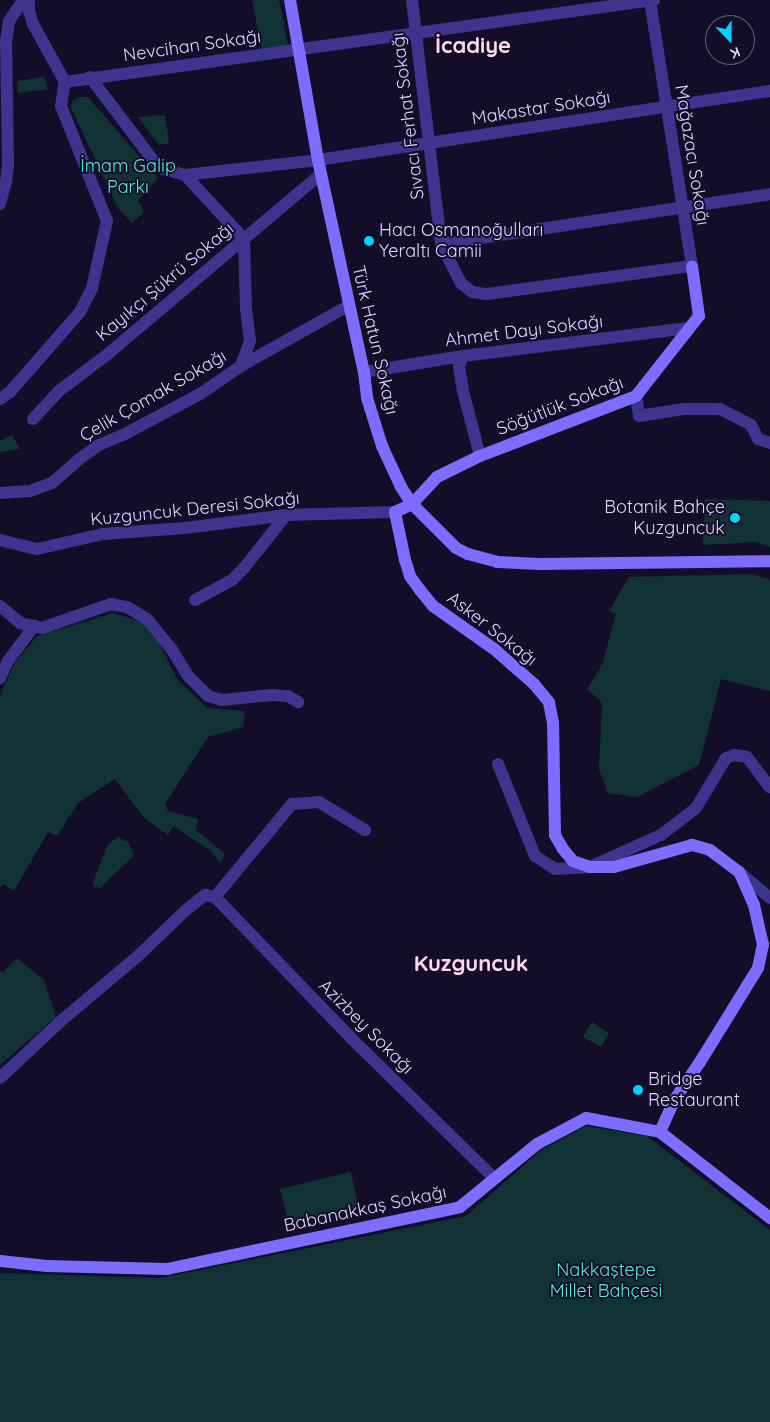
<!DOCTYPE html>
<meta charset="utf-8">
<style>
body{margin:0}
#map{position:relative;width:770px;height:1422px;overflow:hidden;background:#140d29;font-family:Quicksand,sans-serif}
div>[style]{position:absolute}
.green>*{inset:0;background:#103234}
.street>*{height:12px;margin:-6px;padding:0 6px;transform-origin:6px;border-radius:6px;background:#3e348d}
.secondary>*{height:12px;margin:-6px;padding:0 6px;transform-origin:6px;border-radius:6px;background:#7c6dff}
.dots>*{width:14px;height:14px;translate:-50% -50%;box-sizing:border-box;border:2px solid #140d29;border-radius:50%}
span{translate:-50% -50%;white-space:nowrap;text-align:center;line-height:1.15;-webkit-text-stroke:4px #140d29;paint-order:stroke}
.street-label{font-size:18px;color:#ded6ff}
.park-label{font-size:18px;color:#55ecd2}
.poi-label{font-size:18px;color:#ded6ff}
.left{translate:0 -50%;text-align:left}
.right{translate:-100% -50%;text-align:right}
.district-label{font-size:22px;color:#ffd8ee;font-weight:700}
.north{position:absolute;left:705px;top:15px;width:50px;height:50px;box-sizing:border-box;background:#140d29;border:1px solid #655d7f;border-radius:50%;rotate:158deg;font-size:14px;font-weight:700;line-height:20px;text-align:center;color:#ded6ff}
.north::after{content:'';display:block;margin:auto;width:18px;height:22px;background:#02d2ff;clip-path:polygon(50% 0,100% 100%,50% 72%,0 100%)}
</style>
<div id="map">
<div class="green">
<i style="clip-path:polygon(252px 0,279px 0,288px 45px,262px 50px)"></i>
<i style="clip-path:polygon(44px 77px,48px 89px,18px 93px,17px 81px)"></i>
<i style="clip-path:polygon(80px 97px,88px 97px,158px 178px,138px 200px,144px 212px,132px 223px,118px 208px,71px 108px,72px 101px)"></i>
<i style="clip-path:polygon(165px 115px,169px 143px,159px 145px,138px 117px)"></i>
<i style="clip-path:polygon(12px 435px,20px 449px,0 452px,0 441px)"></i>
<i style="clip-path:polygon(705px 499px,770px 501px,770px 547px,756px 542px,703px 545px)"></i>
<i style="clip-path:polygon(754px 574px,770px 580px,770px 691px,721px 679px,699px 765px,637px 797px,608px 793px,599px 769px,602px 702px,587px 689px,602px 665px,616px 614px,609px 611px,629px 577px)"></i>
<i style="clip-path:polygon(113px 613px,143px 623px,160px 645px,177px 679px,207px 708px,245px 711px,243px 727px,208px 737px,165px 804px,168px 811px,198px 819px,196px 830px,225px 854px,220px 863px,211px 851px,173px 826px,168px 835px,144px 818px,115px 779px,78px 803px,57px 836px,48px 832px,14px 891px,4px 884px,0 887px,0 696px,14px 664px,37px 636px)"></i>
<i style="clip-path:polygon(118px 837px,128px 842px,134px 855px,100px 888px,95px 887px,93px 882px,108px 844px)"></i>
<i style="clip-path:polygon(17px 958px,44px 980px,56px 1017px,0 1065px,0 971px,3px 972px)"></i>
<i style="clip-path:polygon(592px 1022px,609px 1033px,601px 1047px,583px 1037px)"></i>
<i style="clip-path:polygon(586px 1126px,647px 1136px,770px 1230px,770px 1422px,0 1422px,0 1273px,160px 1278px,466px 1216px,541px 1150px)"></i>
<i style="clip-path:polygon(351px 1172px,359px 1209px,289px 1225px,280px 1189px)"></i>
</div>
<div class="street">
<i style="left:412px;top:0;width:246px;rotate:83.2deg"></i>
<i style="left:441px;top:244px;width:44px;rotate:62.9deg"></i>
<i style="left:461px;top:283px;width:14px;rotate:39deg"></i>
<i style="left:472px;top:292px;width:15px;rotate:8deg"></i>
<i style="left:487px;top:294px;width:207px;rotate:-7.8deg"></i>
<i style="left:692px;top:266px;width:269px;rotate:-99deg"></i>
<i style="left:90px;top:77px;width:104px;rotate:52.8deg"></i>
<i style="left:153px;top:160px;width:13px;rotate:42deg"></i>
<i style="left:163px;top:169px;width:23px;rotate:15deg"></i>
<i style="left:185px;top:175px;width:134px;rotate:-6.4deg"></i>
<i style="left:318px;top:160px;width:457px;rotate:-8.7deg"></i>
<i style="left:65px;top:82px;width:595px;rotate:-7.93deg"></i>
<i style="left:185px;top:175px;width:87px;rotate:47.3deg"></i>
<i style="left:244px;top:239px;width:70px;rotate:88.4deg"></i>
<i style="left:246px;top:309px;width:32px;rotate:83deg"></i>
<i style="left:250px;top:341px;width:27px;rotate:110deg"></i>
<i style="left:0;top:204px;width:23px;rotate:-75deg"></i>
<i style="left:6px;top:182px;width:16px;rotate:-83deg"></i>
<i style="left:8px;top:166px;width:125px;rotate:-90.9deg"></i>
<i style="left:6px;top:41px;width:20px;rotate:-81deg"></i>
<i style="left:9px;top:21px;width:25px;rotate:-56deg"></i>
<i style="left:441px;top:244px;width:333px;rotate:-8.6deg"></i>
<i style="left:463px;top:356px;width:11px;rotate:112deg"></i>
<i style="left:459px;top:366px;width:25px;rotate:81deg"></i>
<i style="left:463px;top:391px;width:67px;rotate:75.3deg"></i>
<i style="left:364px;top:372px;width:100px;rotate:-9.2deg"></i>
<i style="left:463px;top:356px;width:227px;rotate:-7.1deg"></i>
<i style="left:636px;top:396px;width:20px;rotate:81deg"></i>
<i style="left:639px;top:416px;width:45px;rotate:-9deg"></i>
<i style="left:683px;top:409px;width:37px"></i>
<i style="left:720px;top:409px;width:35px;rotate:27deg"></i>
<i style="left:751px;top:425px;width:16px;rotate:63deg"></i>
<i style="left:758px;top:439px;width:13px;rotate:18deg"></i>
<i style="left:0;top:399px;width:12px;rotate:-35deg"></i>
<i style="left:10px;top:392px;width:106px;rotate:-48.8deg"></i>
<i style="left:80px;top:312px;width:27px;rotate:-63deg"></i>
<i style="left:92px;top:288px;width:69px;rotate:-77.4deg"></i>
<i style="left:107px;top:221px;width:124px;rotate:-111.8deg"></i>
<i style="left:61px;top:106px;width:24px;rotate:-81deg"></i>
<i style="left:65px;top:82px;width:66px;rotate:-118.9deg"></i>
<i style="left:33px;top:24px;width:14px;rotate:-107deg"></i>
<i style="left:29px;top:11px;width:11px;rotate:-90deg"></i>
<i style="left:33px;top:419px;width:38px;rotate:-47deg"></i>
<i style="left:59px;top:391px;width:63px;rotate:-37.2deg"></i>
<i style="left:109px;top:353px;width:277px;rotate:-40.2deg"></i>
<i style="left:0;top:493px;width:30px;rotate:-4deg"></i>
<i style="left:30px;top:491px;width:23px;rotate:-20deg"></i>
<i style="left:52px;top:483px;width:35px;rotate:-41deg"></i>
<i style="left:78px;top:460px;width:26px;rotate:-36deg"></i>
<i style="left:99px;top:445px;width:26px;rotate:-23deg"></i>
<i style="left:123px;top:435px;width:87px;rotate:-28deg"></i>
<i style="left:200px;top:394px;width:50px;rotate:-34.3deg"></i>
<i style="left:241px;top:366px;width:123px;rotate:-29.3deg"></i>
<i style="left:0;top:540px;width:38px;rotate:14deg"></i>
<i style="left:37px;top:549px;width:68px;rotate:-12.8deg"></i>
<i style="left:103px;top:534px;width:82px;rotate:-4.2deg"></i>
<i style="left:185px;top:528px;width:102px;rotate:-7.3deg"></i>
<i style="left:286px;top:515px;width:109px;rotate:-1.6deg"></i>
<i style="left:195px;top:600px;width:42px;rotate:-28.4deg"></i>
<i style="left:232px;top:580px;width:17px;rotate:-45deg"></i>
<i style="left:244px;top:568px;width:68px;rotate:-51.6deg"></i>
<i style="left:0;top:606px;width:26px;rotate:40deg"></i>
<i style="left:20px;top:623px;width:23px;rotate:13deg"></i>
<i style="left:42px;top:628px;width:73px;rotate:-19.2deg"></i>
<i style="left:111px;top:604px;width:16px;rotate:11deg"></i>
<i style="left:127px;top:607px;width:23px;rotate:31deg"></i>
<i style="left:147px;top:619px;width:40px;rotate:51deg"></i>
<i style="left:172px;top:650px;width:32px;rotate:58deg"></i>
<i style="left:189px;top:677px;width:27px;rotate:45deg"></i>
<i style="left:208px;top:696px;width:14px;rotate:17deg"></i>
<i style="left:221px;top:700px;width:51px;rotate:-5.6deg"></i>
<i style="left:272px;top:695px;width:16px;rotate:4deg"></i>
<i style="left:288px;top:696px;width:12px;rotate:31deg"></i>
<i style="left:0;top:678px;width:19px;rotate:-65deg"></i>
<i style="left:8px;top:661px;width:44px;rotate:-53.4deg"></i>
<i style="left:498px;top:764px;width:99px;rotate:68.1deg"></i>
<i style="left:535px;top:856px;width:24px;rotate:33deg"></i>
<i style="left:555px;top:869px;width:35px;rotate:-3deg"></i>
<i style="left:590px;top:867px;width:78px;rotate:-24.3deg"></i>
<i style="left:661px;top:835px;width:44px;rotate:-37.6deg"></i>
<i style="left:696px;top:808px;width:58px;rotate:-59deg"></i>
<i style="left:726px;top:758px;width:9px;rotate:-21deg"></i>
<i style="left:734px;top:755px;width:13px;rotate:9deg"></i>
<i style="left:747px;top:757px;width:38px;rotate:53deg"></i>
<i style="left:739px;top:872px;width:40px;rotate:40deg"></i>
<i style="left:215px;top:897px;width:121px;rotate:-50.4deg"></i>
<i style="left:292px;top:804px;width:27px;rotate:-4deg"></i>
<i style="left:319px;top:802px;width:54px;rotate:31.3deg"></i>
<i style="left:0;top:1078px;width:85px;rotate:-43.1deg"></i>
<i style="left:62px;top:1020px;width:99px;rotate:-40.1deg"></i>
<i style="left:138px;top:956px;width:65px;rotate:-43.8deg"></i>
<i style="left:185px;top:911px;width:26px;rotate:-39deg"></i>
<i style="left:205px;top:895px;width:10px;rotate:11deg"></i>
<i style="left:215px;top:897px;width:196px;rotate:46deg"></i>
<i style="left:351px;top:1038px;width:200px;rotate:44.4deg"></i>
</div>
<div class="secondary">
<i style="left:290px;top:0;width:162px;rotate:80.1deg"></i>
<i style="left:318px;top:160px;width:217px;rotate:77.8deg"></i>
<i style="left:364px;top:372px;width:26px;rotate:83deg"></i>
<i style="left:367px;top:398px;width:50px;rotate:72.6deg"></i>
<i style="left:382px;top:446px;width:45px;rotate:65.1deg"></i>
<i style="left:401px;top:487px;width:20px;rotate:57deg"></i>
<i style="left:412px;top:504px;width:62px;rotate:45deg"></i>
<i style="left:456px;top:548px;width:13px;rotate:27deg"></i>
<i style="left:468px;top:554px;width:30px;rotate:15deg"></i>
<i style="left:497px;top:562px;width:42px;rotate:2.7deg"></i>
<i style="left:539px;top:564px;width:231px;rotate:-0.7deg"></i>
<i style="left:660px;top:1132px;width:36px;rotate:-66deg"></i>
<i style="left:675px;top:1099px;width:45px;rotate:-56deg"></i>
<i style="left:700px;top:1062px;width:110px;rotate:-58.3deg"></i>
<i style="left:758px;top:968px;width:24px;rotate:-78deg"></i>
<i style="left:763px;top:945px;width:41px;rotate:-102.7deg"></i>
<i style="left:754px;top:905px;width:36px;rotate:-114deg"></i>
<i style="left:739px;top:872px;width:36px;rotate:-143deg"></i>
<i style="left:710px;top:850px;width:19px;rotate:-164deg"></i>
<i style="left:692px;top:845px;width:81px;rotate:164.2deg"></i>
<i style="left:614px;top:867px;width:24px;rotate:180deg"></i>
<i style="left:590px;top:867px;width:18px;rotate:-161deg"></i>
<i style="left:573px;top:861px;width:16px;rotate:-130deg"></i>
<i style="left:563px;top:849px;width:16px;rotate:-120deg"></i>
<i style="left:555px;top:835px;width:112px;rotate:-91deg"></i>
<i style="left:553px;top:723px;width:21px;rotate:-101deg"></i>
<i style="left:549px;top:702px;width:23px;rotate:-130deg"></i>
<i style="left:534px;top:684px;width:53px;rotate:-138.8deg"></i>
<i style="left:494px;top:649px;width:75px;rotate:-144.8deg"></i>
<i style="left:433px;top:606px;width:21px;rotate:-129deg"></i>
<i style="left:420px;top:590px;width:17px;rotate:-126deg"></i>
<i style="left:410px;top:576px;width:17px;rotate:-107deg"></i>
<i style="left:405px;top:560px;width:49px;rotate:-101.8deg"></i>
<i style="left:395px;top:512px;width:19px;rotate:-25deg"></i>
<i style="left:412px;top:504px;width:37px;rotate:-47deg"></i>
<i style="left:437px;top:477px;width:48px;rotate:-26deg"></i>
<i style="left:480px;top:456px;width:167px;rotate:-21deg"></i>
<i style="left:636px;top:396px;width:102px;rotate:-51.8deg"></i>
<i style="left:699px;top:316px;width:50px;rotate:-98deg"></i>
<i style="left:0;top:1261px;width:47px;rotate:6.1deg"></i>
<i style="left:47px;top:1266px;width:120px;rotate:1.4deg"></i>
<i style="left:167px;top:1269px;width:299px;rotate:-11.9deg"></i>
<i style="left:460px;top:1207px;width:99px;rotate:-39.3deg"></i>
<i style="left:537px;top:1144px;width:55px;rotate:-28deg"></i>
<i style="left:586px;top:1118px;width:75px;rotate:10.7deg"></i>
<i style="left:660px;top:1132px;width:140px;rotate:38deg"></i>
</div>
<div class="dots">
<i style="left:369px;top:241px;background:#02d2ff"></i>
<i style="left:735px;top:518px;background:#02d2ff"></i>
<i style="left:638px;top:1090px;background:#02d2ff"></i>
</div>
<div class="street-label">
<span style="left:192px;top:46px;rotate:-8deg">Nevcihan Sokağı</span>
<span style="left:541px;top:108px;rotate:-9deg">Makastar Sokağı</span>
<span style="left:408px;top:116px;rotate:-97deg">Sıvacı Ferhat Sokağı</span>
<span style="left:692px;top:155px;rotate:81deg">Mağazacı Sokağı</span>
<span style="left:165px;top:282px;rotate:-40deg">Kayıkçı Şükrü Sokağı</span>
<span style="left:524px;top:331px;rotate:-7deg">Ahmet Dayı Sokağı</span>
<span style="left:375px;top:340px;rotate:77deg">Türk Hatun Sokağı</span>
<span style="left:153px;top:396px;rotate:-30deg">Çelik Çomak Sokağı</span>
<span style="left:560px;top:406px;rotate:-21deg">Söğütlük Sokağı</span>
<span style="left:195px;top:509px;rotate:-6deg">Kuzguncuk Deresi Sokağı</span>
<span style="left:492px;top:629px;rotate:38deg">Asker Sokağı</span>
<span style="left:366px;top:1027px;rotate:45deg">Azizbey Sokağı</span>
<span style="left:365px;top:1209px;rotate:-12deg">Babanakkaş Sokağı</span>
</div>
<div class="park-label">
<span style="left:128px;top:177px">İmam Galip<br>Parkı</span>
<span style="left:606px;top:1281px">Nakkaştepe<br>Millet Bahçesi</span>
</div>
<div class="poi-label">
<span class="left" style="left:379px;top:241px">Hacı Osmanoğulları<br>Yeraltı Camii</span>
<span class="right" style="left:725px;top:518px">Botanik Bahçe<br>Kuzguncuk</span>
<span class="left" style="left:648px;top:1090px">Bridge<br>Restaurant</span>
</div>
<div class="district-label">
<span style="left:473px;top:46px">İcadiye</span>
<span style="left:471px;top:964px">Kuzguncuk</span>
</div>
<div class="north">K</div>
</div>
